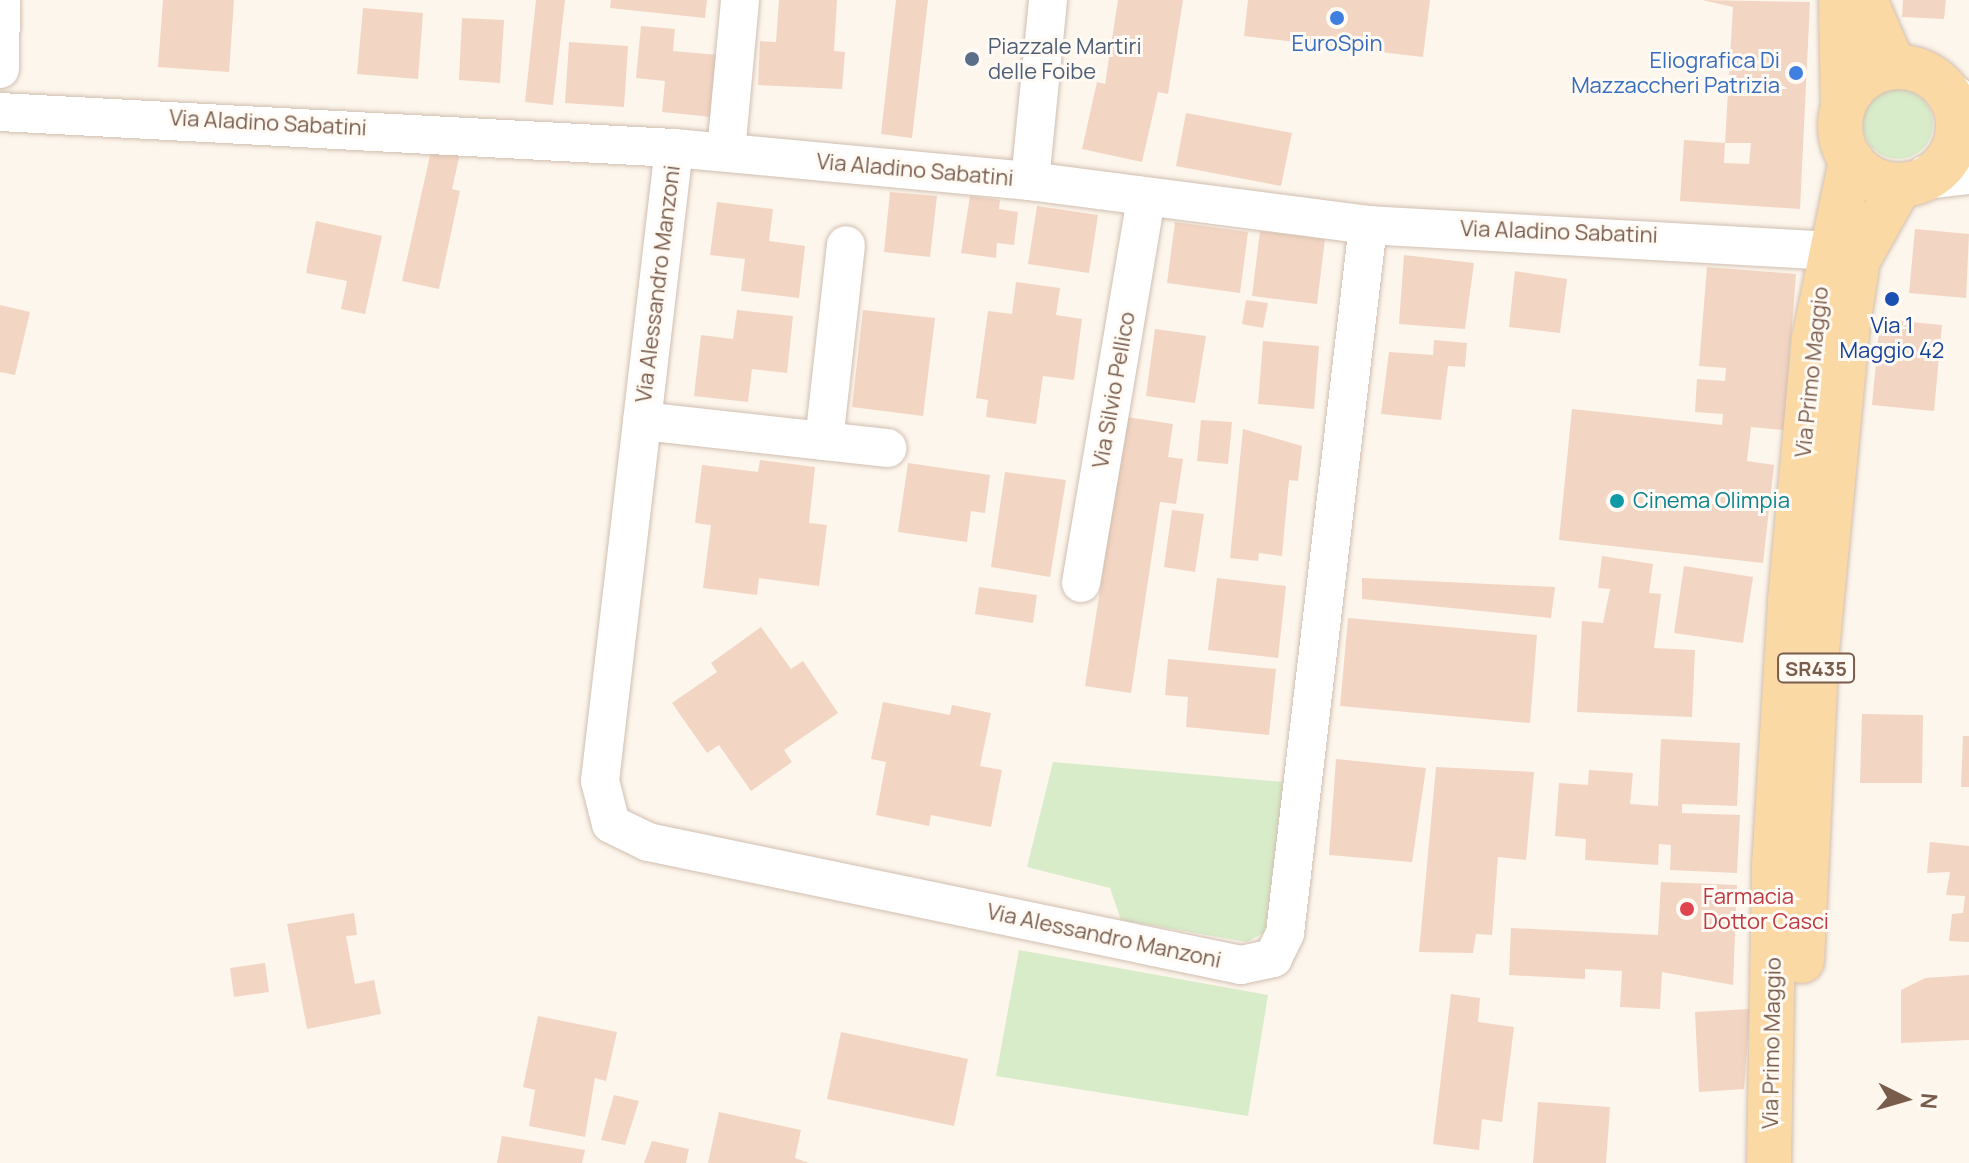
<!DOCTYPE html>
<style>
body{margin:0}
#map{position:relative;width:1969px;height:1163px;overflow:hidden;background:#fdf6ec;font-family:Manrope,sans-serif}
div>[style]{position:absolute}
.green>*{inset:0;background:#d8ecc9}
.round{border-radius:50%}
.building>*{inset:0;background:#f3d5c3}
.roads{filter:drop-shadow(0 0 2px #d1beb0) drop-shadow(0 0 2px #d1beb0)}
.street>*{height:38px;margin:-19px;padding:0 19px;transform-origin:19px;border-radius:19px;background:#fff}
.secondary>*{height:44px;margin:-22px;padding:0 22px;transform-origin:22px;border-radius:22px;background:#fff}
.primary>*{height:44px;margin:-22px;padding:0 22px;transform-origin:22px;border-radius:22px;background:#fbd9a5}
.primary>.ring{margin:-22px;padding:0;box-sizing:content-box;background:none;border:44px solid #fbd9a5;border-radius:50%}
.dots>*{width:22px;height:22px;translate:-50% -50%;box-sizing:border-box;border:4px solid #fffaf3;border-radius:50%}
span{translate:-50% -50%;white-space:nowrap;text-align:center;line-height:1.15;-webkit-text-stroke:6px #fffaf3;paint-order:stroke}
.shield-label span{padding:2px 6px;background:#fffaf3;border:2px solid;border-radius:6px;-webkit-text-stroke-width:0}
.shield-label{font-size:20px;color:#7a5c4d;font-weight:700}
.shop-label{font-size:22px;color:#366cbe}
.right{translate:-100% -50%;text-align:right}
.service-label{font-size:22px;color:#4e5e75}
.left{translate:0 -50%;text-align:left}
.street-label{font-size:22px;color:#7a5c4d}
.transit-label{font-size:22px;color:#164399}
.culture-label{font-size:22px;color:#0d838f}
.health-label{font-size:22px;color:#be3a42}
.north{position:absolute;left:1865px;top:1059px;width:80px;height:80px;-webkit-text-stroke:6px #fffaf3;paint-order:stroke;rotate:95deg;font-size:22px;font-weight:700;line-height:32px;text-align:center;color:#7a5c4d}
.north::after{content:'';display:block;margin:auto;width:28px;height:36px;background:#7a5c4d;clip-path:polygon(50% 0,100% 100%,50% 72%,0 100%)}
</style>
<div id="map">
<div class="green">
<i class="round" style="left:1863px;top:89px;width:70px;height:70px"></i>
<i style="clip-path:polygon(1053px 762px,1285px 782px,1265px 932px,1247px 942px,1121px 920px,1110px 888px,1027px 867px)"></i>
<i style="clip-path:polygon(1019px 950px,1268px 995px,1248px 1116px,996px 1076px)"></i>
</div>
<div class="building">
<i style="clip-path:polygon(163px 0,234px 0,229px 72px,158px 67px)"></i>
<i style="clip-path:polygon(536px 0,565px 0,553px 105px,525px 102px)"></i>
<i style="clip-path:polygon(611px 0,707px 0,705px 18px,610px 8px)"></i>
<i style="clip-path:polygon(779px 0,837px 0,834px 51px,845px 52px,842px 89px,758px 85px,760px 41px,776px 42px)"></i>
<i style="clip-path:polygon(896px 0,928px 0,912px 138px,881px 134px)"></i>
<i style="clip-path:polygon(1118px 0,1183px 0,1168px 94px,1158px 92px,1142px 162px,1082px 149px,1097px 82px,1105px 84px)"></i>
<i style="clip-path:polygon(1248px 0,1430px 0,1423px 57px,1244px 36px)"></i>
<i style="clip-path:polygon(1702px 0,1810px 2px,1800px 209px,1680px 201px,1684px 140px,1725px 143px,1724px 163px,1749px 164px,1751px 143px,1725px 143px,1733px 7px)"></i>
<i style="clip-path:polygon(1903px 0,1946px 0,1944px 19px,1902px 17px)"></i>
<i style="clip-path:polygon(363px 8px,423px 13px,418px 79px,357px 74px)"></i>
<i style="clip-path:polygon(462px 18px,504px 20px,500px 83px,459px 80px)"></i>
<i style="clip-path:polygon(641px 26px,675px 29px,673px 51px,718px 55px,712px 117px,662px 112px,665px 81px,636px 78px)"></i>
<i style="clip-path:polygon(569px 42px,628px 46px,624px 107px,565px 103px)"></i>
<i style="clip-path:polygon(1186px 113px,1292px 133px,1281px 186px,1176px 166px)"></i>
<i style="clip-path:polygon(433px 142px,461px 149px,452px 189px,460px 191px,439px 289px,402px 281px)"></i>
<i style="clip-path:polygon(890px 192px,937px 196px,930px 257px,884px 252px)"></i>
<i style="clip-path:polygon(970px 196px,1000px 200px,999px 209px,1018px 212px,1014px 245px,997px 243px,996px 258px,961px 253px)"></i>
<i style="clip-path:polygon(717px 202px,773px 209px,769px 241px,805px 246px,799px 298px,741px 291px,745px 259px,710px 255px)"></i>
<i style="clip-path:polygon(1037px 206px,1098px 215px,1089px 273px,1028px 264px)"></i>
<i style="clip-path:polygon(316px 221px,382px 236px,365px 314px,341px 309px,347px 281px,306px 273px)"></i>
<i style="clip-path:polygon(1175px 222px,1248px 232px,1240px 293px,1167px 283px)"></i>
<i style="clip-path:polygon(1915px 229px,1969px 234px,1966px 298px,1909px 293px)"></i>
<i style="clip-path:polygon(1260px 231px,1325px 239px,1317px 304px,1252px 296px)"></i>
<i style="clip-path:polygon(1404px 255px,1474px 263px,1465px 329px,1399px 324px)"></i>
<i style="clip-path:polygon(1707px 267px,1796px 274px,1784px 430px,1751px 427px,1747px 461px,1774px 465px,1763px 563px,1559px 540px,1572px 409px,1722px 425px,1723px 414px,1695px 412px,1697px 379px,1725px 381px,1726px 368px,1699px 366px)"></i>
<i style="clip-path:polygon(1515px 271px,1567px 279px,1560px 333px,1509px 327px)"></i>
<i style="clip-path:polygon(1016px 282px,1060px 288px,1056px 315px,1082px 319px,1074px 380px,1043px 376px,1036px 424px,986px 417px,988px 400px,976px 398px,988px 311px,1012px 314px)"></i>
<i style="clip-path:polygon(1246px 300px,1268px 303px,1263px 328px,1242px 324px)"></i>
<i style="clip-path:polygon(0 305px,30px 312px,15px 375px,0 372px)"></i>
<i style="clip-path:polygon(737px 310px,793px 316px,787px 373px,752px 369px,748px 402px,694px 396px,701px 335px,733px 339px)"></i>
<i style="clip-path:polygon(863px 310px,935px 318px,923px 416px,852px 407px)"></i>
<i style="clip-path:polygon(1880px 319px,1942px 325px,1934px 411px,1872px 405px)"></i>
<i style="clip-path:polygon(1155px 329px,1206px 336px,1195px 403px,1146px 396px)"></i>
<i style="clip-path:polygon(1434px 340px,1467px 343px,1465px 367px,1448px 366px,1441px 420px,1381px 414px,1389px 352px,1433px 355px)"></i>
<i style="clip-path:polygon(1263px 341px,1319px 346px,1314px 409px,1258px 404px)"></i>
<i style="clip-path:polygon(1127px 417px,1173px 424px,1168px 457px,1183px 459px,1176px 504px,1160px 502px,1131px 693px,1085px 686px)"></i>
<i style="clip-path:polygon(1201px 420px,1232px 422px,1228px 464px,1197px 461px)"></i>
<i style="clip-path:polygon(1243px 429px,1302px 446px,1298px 481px,1289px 480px,1282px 556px,1259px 553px,1258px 561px,1230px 558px)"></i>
<i style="clip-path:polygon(760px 460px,815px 467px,809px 523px,827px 525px,819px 586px,759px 578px,757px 595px,703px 588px,711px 525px,695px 523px,702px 465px,758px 472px)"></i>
<i style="clip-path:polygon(908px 463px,990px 475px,985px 513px,971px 511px,967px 542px,898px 532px)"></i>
<i style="clip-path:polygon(1005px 472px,1066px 480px,1050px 577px,991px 567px)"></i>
<i style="clip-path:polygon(1172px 510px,1204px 514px,1195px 572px,1164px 567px)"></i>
<i style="clip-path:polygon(1602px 556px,1653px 564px,1649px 593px,1661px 594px,1654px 648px,1695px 650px,1692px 717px,1577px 712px,1582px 621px,1603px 623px,1610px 589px,1598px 588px)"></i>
<i style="clip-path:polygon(1684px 566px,1753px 577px,1743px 643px,1674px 633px)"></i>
<i style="clip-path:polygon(1217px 578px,1286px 586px,1278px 658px,1208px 650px)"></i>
<i style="clip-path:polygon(1362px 578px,1555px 587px,1551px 618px,1362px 599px)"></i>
<i style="clip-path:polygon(979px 587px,1037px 595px,1033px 623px,975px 614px)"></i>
<i style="clip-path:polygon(1348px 618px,1537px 635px,1530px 723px,1340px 706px)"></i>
<i style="clip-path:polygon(761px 627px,791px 669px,803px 661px,838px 713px,784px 750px,792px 762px,751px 791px,719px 745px,707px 753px,672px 703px,717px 672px,711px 663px)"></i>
<i style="clip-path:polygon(1168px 659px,1276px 669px,1269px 735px,1186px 727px,1188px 697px,1165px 695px)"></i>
<i style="clip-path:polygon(883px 702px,950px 715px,952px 705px,991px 713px,980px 766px,1002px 770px,991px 827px,931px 815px,929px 826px,876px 815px,886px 762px,871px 759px)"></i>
<i style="clip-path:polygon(1862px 714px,1923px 715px,1922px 783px,1860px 783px)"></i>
<i style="clip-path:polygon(1963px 736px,1969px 736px,1969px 787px,1961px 787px)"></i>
<i style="clip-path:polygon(1661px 739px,1740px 743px,1737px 806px,1682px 804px,1682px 813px,1740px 815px,1737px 873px,1670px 870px,1671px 845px,1659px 844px,1658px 865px,1585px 860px,1586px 839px,1555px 836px,1559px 783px,1588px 785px,1589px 770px,1633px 773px,1630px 804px,1658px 806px)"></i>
<i style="clip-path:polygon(1336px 759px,1426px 768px,1412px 862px,1329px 855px)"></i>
<i style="clip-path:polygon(1436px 767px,1534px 772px,1526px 860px,1498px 857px,1492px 935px,1476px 934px,1473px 953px,1419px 952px)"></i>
<i style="clip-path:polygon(1930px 842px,1969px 846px,1969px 942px,1949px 941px,1952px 914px,1963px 913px,1965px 896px,1946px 895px,1950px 872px,1927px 873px)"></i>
<i style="clip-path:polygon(1661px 882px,1737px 885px,1733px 985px,1662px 972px,1660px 1009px,1620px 1007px,1622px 971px,1585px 969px,1585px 979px,1509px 975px,1511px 928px,1658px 935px)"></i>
<i style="clip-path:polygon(354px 913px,357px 935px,346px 936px,355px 984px,374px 980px,381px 1014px,307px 1029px,287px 924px)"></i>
<i style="clip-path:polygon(265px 963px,269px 992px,234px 997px,230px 968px)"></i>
<i style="clip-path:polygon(1969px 975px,1969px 1040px,1901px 1043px,1901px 990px,1925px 978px)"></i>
<i style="clip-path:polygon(1451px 994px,1480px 998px,1478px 1022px,1514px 1027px,1502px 1122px,1482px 1119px,1479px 1150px,1433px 1144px)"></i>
<i style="clip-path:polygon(1750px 1009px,1744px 1089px,1699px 1092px,1695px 1012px)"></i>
<i style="clip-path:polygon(538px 1016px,617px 1032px,606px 1081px,595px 1078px,585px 1137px,529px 1126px,535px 1090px,523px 1087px)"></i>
<i style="clip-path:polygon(841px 1032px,968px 1059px,954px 1126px,827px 1099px)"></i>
<i style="clip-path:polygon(614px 1095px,639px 1101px,625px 1145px,601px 1140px)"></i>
<i style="clip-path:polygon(1538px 1102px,1610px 1107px,1606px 1163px,1533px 1163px)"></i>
<i style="clip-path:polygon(719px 1112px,801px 1130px,795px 1158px,809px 1163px,708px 1163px)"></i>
<i style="clip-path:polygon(502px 1136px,585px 1150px,582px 1163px,497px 1163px)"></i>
<i style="clip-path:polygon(652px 1141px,689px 1149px,686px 1163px,644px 1163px)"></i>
</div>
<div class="roads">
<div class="street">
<i style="left:0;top:69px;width:69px;rotate:-89.2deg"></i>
<i style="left:0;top:112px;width:675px;rotate:3.06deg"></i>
<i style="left:674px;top:148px;width:358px;rotate:5.3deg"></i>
<i style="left:1030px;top:181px;width:341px;rotate:7.4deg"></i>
<i style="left:1368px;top:225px;width:460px;rotate:3.2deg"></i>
<i style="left:674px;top:148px;width:637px;rotate:96.67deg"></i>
<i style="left:600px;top:781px;width:44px;rotate:75.7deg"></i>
<i style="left:611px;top:824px;width:41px;rotate:25.9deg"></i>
<i style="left:648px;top:842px;width:606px;rotate:11.72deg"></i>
<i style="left:1241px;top:965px;width:33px;rotate:-12deg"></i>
<i style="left:1273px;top:958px;width:28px;rotate:-64deg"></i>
<i style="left:1285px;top:933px;width:713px;rotate:-83.31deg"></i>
<i style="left:726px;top:152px;width:153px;rotate:-84.7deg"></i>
<i style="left:1030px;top:181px;width:182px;rotate:-84.3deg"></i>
<i style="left:642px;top:421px;width:247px;rotate:6.3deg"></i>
<i style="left:824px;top:441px;width:197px;rotate:-83.6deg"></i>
<i style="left:1081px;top:583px;width:391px;rotate:-80.4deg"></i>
</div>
<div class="secondary">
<i style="left:1949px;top:94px;width:25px;rotate:37deg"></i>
<i style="left:1927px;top:177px;width:42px;rotate:-6.8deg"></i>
</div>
<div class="primary">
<i style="left:1841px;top:0;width:108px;rotate:88.9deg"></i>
<i style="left:1865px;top:0;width:73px;rotate:66.6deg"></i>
<i class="ring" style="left:1840px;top:67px;width:74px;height:74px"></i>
<i style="left:1802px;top:961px;width:300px;rotate:-87.3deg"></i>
<i style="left:1816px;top:661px;width:338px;rotate:-84.6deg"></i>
<i style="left:1848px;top:325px;width:66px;rotate:-81.3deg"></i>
<i style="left:1858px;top:260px;width:86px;rotate:-60.8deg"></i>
<i style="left:1769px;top:1163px;width:297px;rotate:-89deg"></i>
<i style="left:1774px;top:866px;width:265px;rotate:-86.5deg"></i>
<i style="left:1790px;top:601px;width:263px;rotate:-84.8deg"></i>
<i style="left:1814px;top:339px;width:183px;rotate:-78.3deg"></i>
</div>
</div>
<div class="dots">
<i style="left:1337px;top:18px;background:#3f7fe0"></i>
<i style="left:972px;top:59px;background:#5c6f8a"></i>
<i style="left:1796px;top:73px;background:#3f7fe0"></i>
<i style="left:1892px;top:299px;background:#1a4fb4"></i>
<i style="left:1617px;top:501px;background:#0f9aa8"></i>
<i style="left:1687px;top:909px;background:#e0444e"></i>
</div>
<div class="shield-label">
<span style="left:1816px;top:668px">SR435</span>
</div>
<div class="shop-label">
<span style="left:1337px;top:44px">EuroSpin</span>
<span class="right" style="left:1780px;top:73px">Eliografica Di<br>Mazzaccheri Patrizia</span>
</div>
<div class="service-label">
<span class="left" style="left:988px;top:59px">Piazzale Martiri<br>delle Foibe</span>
</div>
<div class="street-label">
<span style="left:268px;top:123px;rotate:3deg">Via Aladino Sabatini</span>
<span style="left:915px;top:170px;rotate:5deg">Via Aladino Sabatini</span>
<span style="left:1559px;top:232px;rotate:2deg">Via Aladino Sabatini</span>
<span style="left:658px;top:284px;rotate:-83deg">Via Alessandro Manzoni</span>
<span style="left:1812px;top:372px;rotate:-84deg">Via Primo Maggio</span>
<span style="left:1114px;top:390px;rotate:-80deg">Via Silvio Pellico</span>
<span style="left:1104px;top:936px;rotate:12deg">Via Alessandro Manzoni</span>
<span style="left:1772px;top:1043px;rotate:-89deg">Via Primo Maggio</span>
</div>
<div class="transit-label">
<span style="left:1892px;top:338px">Via 1<br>Maggio 42</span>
</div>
<div class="culture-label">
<span class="left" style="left:1633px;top:501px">Cinema Olimpia</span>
</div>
<div class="health-label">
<span class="left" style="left:1703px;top:909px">Farmacia<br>Dottor Casci</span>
</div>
<div class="north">N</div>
</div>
